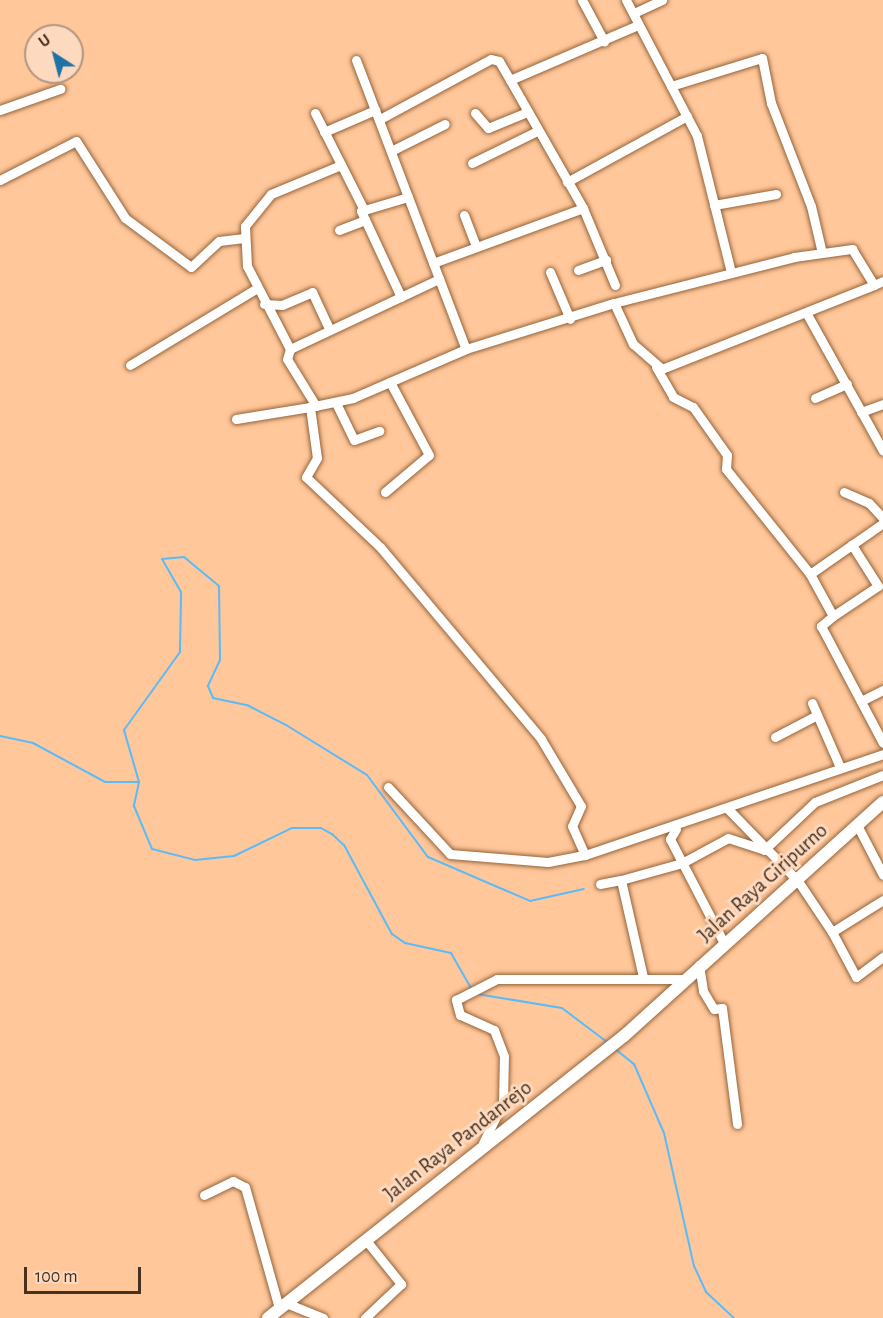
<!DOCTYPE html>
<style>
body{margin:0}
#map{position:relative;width:883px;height:1318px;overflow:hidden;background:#ffc79a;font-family:"Alegreya Sans",sans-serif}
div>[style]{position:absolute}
.stream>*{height:2px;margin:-1px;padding:0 1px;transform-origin:1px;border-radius:1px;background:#5abbf9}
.roads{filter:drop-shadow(0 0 2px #96643a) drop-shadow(0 0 2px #96643a)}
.street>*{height:9px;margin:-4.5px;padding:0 4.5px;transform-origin:4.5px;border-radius:4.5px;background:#fff}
.secondary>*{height:12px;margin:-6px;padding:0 6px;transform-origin:6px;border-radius:6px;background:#fff}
span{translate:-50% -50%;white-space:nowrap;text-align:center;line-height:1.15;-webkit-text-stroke:6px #fcd9bf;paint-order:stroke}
.street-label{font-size:21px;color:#46301e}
.north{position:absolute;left:24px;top:24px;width:60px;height:60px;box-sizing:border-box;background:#fcd9bf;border:2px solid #b3957f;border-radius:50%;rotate:324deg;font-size:16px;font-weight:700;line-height:24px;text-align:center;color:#46301e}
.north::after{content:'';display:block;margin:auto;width:21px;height:27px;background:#1f73a4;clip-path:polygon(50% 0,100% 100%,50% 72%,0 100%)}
.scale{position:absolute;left:24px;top:1267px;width:117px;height:27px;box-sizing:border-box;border:3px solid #46301e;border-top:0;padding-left:8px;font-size:18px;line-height:21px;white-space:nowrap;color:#46301e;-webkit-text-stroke:4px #fcd9bf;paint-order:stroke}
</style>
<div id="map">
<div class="stream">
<i style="left:0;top:736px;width:34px;rotate:12deg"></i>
<i style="left:33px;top:743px;width:82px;rotate:28.4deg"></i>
<i style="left:105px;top:782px;width:34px"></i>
<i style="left:139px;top:782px;width:54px;rotate:-106.1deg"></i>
<i style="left:124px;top:730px;width:96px;rotate:-54.3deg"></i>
<i style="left:180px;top:652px;width:60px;rotate:-89deg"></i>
<i style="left:181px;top:592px;width:38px;rotate:-120deg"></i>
<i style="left:162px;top:559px;width:22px;rotate:-5deg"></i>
<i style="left:184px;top:557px;width:45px;rotate:39.6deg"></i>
<i style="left:219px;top:586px;width:74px;rotate:89.2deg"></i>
<i style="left:220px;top:660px;width:29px;rotate:115deg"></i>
<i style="left:208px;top:686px;width:13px;rotate:67deg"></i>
<i style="left:213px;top:698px;width:35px;rotate:12deg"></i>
<i style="left:247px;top:705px;width:44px;rotate:27.1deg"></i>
<i style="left:286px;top:725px;width:95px;rotate:31.7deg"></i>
<i style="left:367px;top:775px;width:102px;rotate:53.4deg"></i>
<i style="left:428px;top:857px;width:111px;rotate:23.3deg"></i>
<i style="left:530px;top:901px;width:55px;rotate:-12.5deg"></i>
<i style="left:139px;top:782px;width:25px;rotate:102deg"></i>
<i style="left:134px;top:806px;width:47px;rotate:67.3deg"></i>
<i style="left:152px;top:849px;width:44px;rotate:14.3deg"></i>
<i style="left:195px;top:860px;width:39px;rotate:-6deg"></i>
<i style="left:234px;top:856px;width:64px;rotate:-25.8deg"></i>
<i style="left:292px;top:828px;width:29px"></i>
<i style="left:321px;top:828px;width:13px;rotate:29deg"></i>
<i style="left:332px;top:834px;width:16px;rotate:43deg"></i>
<i style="left:344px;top:845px;width:101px;rotate:61.7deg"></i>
<i style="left:392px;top:934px;width:16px;rotate:35deg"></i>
<i style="left:405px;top:943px;width:47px;rotate:12.3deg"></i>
<i style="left:451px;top:953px;width:40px;rotate:60.3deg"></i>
<i style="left:477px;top:994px;width:86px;rotate:9.4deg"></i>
<i style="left:562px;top:1008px;width:56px;rotate:37.1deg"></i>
<i style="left:614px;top:1048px;width:26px;rotate:39deg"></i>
<i style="left:634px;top:1064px;width:75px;rotate:66.5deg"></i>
<i style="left:664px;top:1133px;width:136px;rotate:77.3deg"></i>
<i style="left:694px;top:1266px;width:29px;rotate:65deg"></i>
<i style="left:706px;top:1292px;width:38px;rotate:43deg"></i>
</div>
<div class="roads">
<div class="street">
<i style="left:582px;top:0;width:47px;rotate:61.8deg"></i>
<i style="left:626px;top:0;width:153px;rotate:62.4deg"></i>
<i style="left:697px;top:136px;width:140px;rotate:76deg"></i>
<i style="left:634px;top:13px;width:31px;rotate:-25deg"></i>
<i style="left:356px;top:60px;width:309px;rotate:69.2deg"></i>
<i style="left:466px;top:349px;width:155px;rotate:-17.3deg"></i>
<i style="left:671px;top:86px;width:95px;rotate:-17.1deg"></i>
<i style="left:762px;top:58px;width:46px;rotate:78.7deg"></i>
<i style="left:771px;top:103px;width:110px;rotate:68.8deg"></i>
<i style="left:811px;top:206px;width:48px;rotate:76.8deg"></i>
<i style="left:0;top:110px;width:64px;rotate:-19.3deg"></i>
<i style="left:315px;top:113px;width:109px;rotate:63.2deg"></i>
<i style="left:475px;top:113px;width:20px;rotate:49deg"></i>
<i style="left:488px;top:128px;width:42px;rotate:-22.3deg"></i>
<i style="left:380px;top:119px;width:126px;rotate:-28.4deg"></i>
<i style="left:491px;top:59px;width:8px;rotate:14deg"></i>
<i style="left:499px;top:61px;width:22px;rotate:60deg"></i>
<i style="left:324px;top:132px;width:56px;rotate:-23.3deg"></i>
<i style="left:391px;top:151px;width:60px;rotate:-26.6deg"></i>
<i style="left:472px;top:163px;width:72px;rotate:-26.2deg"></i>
<i style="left:0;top:180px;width:85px;rotate:-27.2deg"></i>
<i style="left:76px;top:141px;width:91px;rotate:57.5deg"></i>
<i style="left:125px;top:218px;width:82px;rotate:36.6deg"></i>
<i style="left:191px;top:267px;width:38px;rotate:-43deg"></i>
<i style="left:219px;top:241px;width:23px;rotate:-7deg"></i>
<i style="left:567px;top:182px;width:137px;rotate:-28.8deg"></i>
<i style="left:714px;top:205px;width:63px;rotate:-10.1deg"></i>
<i style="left:464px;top:215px;width:34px;rotate:69deg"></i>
<i style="left:339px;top:230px;width:28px;rotate:-21deg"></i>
<i style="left:433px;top:263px;width:160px;rotate:-20.1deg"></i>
<i style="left:578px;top:270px;width:30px;rotate:-20deg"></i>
<i style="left:550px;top:272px;width:51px;rotate:66.9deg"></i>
<i style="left:615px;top:285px;width:83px;rotate:-112.6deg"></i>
<i style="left:583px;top:208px;width:147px;rotate:-119.7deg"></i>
<i style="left:510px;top:80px;width:139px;rotate:-23.3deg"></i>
<i style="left:874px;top:285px;width:228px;rotate:158.4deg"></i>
<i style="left:662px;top:369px;width:38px;rotate:-139deg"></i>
<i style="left:633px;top:344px;width:45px;rotate:-114.9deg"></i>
<i style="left:614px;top:303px;width:186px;rotate:-14.3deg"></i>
<i style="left:794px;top:257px;width:59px;rotate:-7.9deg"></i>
<i style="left:852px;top:249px;width:42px;rotate:58.6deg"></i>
<i style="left:874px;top:285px;width:10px;rotate:-24deg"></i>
<i style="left:401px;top:297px;width:95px;rotate:-114.9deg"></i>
<i style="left:361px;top:211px;width:49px;rotate:-16.6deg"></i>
<i style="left:264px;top:304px;width:18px;rotate:3deg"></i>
<i style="left:282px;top:305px;width:33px;rotate:-23deg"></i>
<i style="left:312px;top:292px;width:40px;rotate:65deg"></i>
<i style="left:808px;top:316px;width:154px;rotate:60.9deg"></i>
<i style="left:290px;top:349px;width:93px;rotate:-117.4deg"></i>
<i style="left:247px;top:266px;width:40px;rotate:-92.9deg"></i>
<i style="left:245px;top:226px;width:41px;rotate:-50.9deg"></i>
<i style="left:271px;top:194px;width:76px;rotate:-22.5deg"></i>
<i style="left:466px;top:349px;width:123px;rotate:156.6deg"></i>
<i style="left:353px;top:398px;width:44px;rotate:168.2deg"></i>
<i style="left:310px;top:407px;width:51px;rotate:82.2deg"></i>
<i style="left:317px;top:458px;width:22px;rotate:120deg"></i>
<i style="left:306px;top:477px;width:103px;rotate:43.4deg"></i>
<i style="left:381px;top:548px;width:249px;rotate:50deg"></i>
<i style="left:541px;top:739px;width:78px;rotate:59.2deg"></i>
<i style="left:581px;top:806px;width:22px;rotate:114deg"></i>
<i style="left:572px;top:826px;width:32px;rotate:66deg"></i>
<i style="left:585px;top:855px;width:315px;rotate:-18.7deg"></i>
<i style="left:130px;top:365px;width:149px;rotate:-31.2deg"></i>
<i style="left:656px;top:367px;width:34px;rotate:60deg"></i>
<i style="left:673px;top:397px;width:22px;rotate:27deg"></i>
<i style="left:693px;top:407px;width:59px;rotate:54.7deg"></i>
<i style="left:727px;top:455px;width:14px;rotate:94deg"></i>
<i style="left:726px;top:469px;width:134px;rotate:51.3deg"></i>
<i style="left:810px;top:574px;width:89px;rotate:-34.9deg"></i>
<i style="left:815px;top:398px;width:35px;rotate:-24deg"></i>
<i style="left:336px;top:403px;width:41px;rotate:64.1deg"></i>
<i style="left:354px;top:440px;width:27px;rotate:-20deg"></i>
<i style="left:316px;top:406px;width:55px;rotate:-121.7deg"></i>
<i style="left:287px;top:359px;width:10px;rotate:-73deg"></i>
<i style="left:290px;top:349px;width:165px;rotate:-25.2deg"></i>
<i style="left:861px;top:412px;width:23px;rotate:-20deg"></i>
<i style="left:236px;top:419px;width:75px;rotate:-9.2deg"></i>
<i style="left:385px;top:492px;width:57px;rotate:-40.1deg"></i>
<i style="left:429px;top:455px;width:83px;rotate:-118.1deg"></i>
<i style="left:844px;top:492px;width:27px;rotate:24deg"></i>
<i style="left:869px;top:503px;width:21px;rotate:47deg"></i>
<i style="left:810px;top:574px;width:48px;rotate:61.3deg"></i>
<i style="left:833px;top:616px;width:16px;rotate:140deg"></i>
<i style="left:821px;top:626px;width:132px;rotate:62.1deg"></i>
<i style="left:833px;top:616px;width:54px;rotate:-33.7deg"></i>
<i style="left:878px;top:586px;width:49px;rotate:-122.4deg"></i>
<i style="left:861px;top:701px;width:25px;rotate:-27deg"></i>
<i style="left:812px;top:703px;width:70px;rotate:66.4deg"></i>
<i style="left:775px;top:737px;width:47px;rotate:-27.6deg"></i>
<i style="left:388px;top:787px;width:91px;rotate:47.2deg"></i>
<i style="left:450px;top:854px;width:98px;rotate:4.7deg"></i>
<i style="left:548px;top:862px;width:38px;rotate:-11deg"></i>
<i style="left:727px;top:808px;width:102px;rotate:45.8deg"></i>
<i style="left:798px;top:881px;width:61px;rotate:56.3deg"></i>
<i style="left:832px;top:932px;width:60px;rotate:-32.1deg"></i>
<i style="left:857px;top:825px;width:56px;rotate:62.5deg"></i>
<i style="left:676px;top:829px;width:12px;rotate:121deg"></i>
<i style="left:670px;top:839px;width:119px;rotate:62.6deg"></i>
<i style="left:600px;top:884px;width:21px;rotate:-11deg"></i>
<i style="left:832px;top:932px;width:51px;rotate:61.9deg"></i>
<i style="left:699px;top:965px;width:26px;rotate:81deg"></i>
<i style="left:703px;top:991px;width:21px;rotate:59deg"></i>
<i style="left:714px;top:1009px;width:8px;rotate:-7deg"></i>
<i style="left:722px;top:1008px;width:117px;rotate:82.6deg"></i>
<i style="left:643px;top:977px;width:99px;rotate:-102.8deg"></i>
<i style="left:621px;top:880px;width:63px;rotate:-15.6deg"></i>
<i style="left:682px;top:863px;width:52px;rotate:-28.5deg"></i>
<i style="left:728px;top:838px;width:38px;rotate:18deg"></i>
<i style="left:764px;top:850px;width:70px;rotate:-43.3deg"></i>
<i style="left:815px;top:802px;width:73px;rotate:-21.7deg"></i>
<i style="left:856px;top:977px;width:34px;rotate:-37deg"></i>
<i style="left:483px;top:1143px;width:46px;rotate:-64deg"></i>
<i style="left:503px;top:1102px;width:46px;rotate:-88.8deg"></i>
<i style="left:504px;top:1056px;width:28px;rotate:-111deg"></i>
<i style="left:494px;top:1030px;width:37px;rotate:-156deg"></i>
<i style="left:460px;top:1015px;width:16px;rotate:-105deg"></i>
<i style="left:456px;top:1000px;width:46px;rotate:-27.1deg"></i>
<i style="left:497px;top:979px;width:185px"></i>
<i style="left:204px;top:1195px;width:32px;rotate:-26deg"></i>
<i style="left:233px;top:1181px;width:13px;rotate:27deg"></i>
<i style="left:245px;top:1187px;width:126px;rotate:74.3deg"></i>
<i style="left:365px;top:1239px;width:58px;rotate:51.3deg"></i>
<i style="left:401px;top:1284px;width:50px;rotate:136.6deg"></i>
<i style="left:286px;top:1303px;width:40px;rotate:22deg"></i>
</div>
<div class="secondary">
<i style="left:268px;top:1318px;width:454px;rotate:-38.4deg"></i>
<i style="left:624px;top:1036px;width:349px;rotate:-42.1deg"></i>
</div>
</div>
<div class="street-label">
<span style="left:763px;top:883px;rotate:-42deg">Jalan Raya Giripurno</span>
<span style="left:458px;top:1141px;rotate:-38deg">Jalan Raya Pandanrejo</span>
</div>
<div class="north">U</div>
<div class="scale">100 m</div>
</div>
